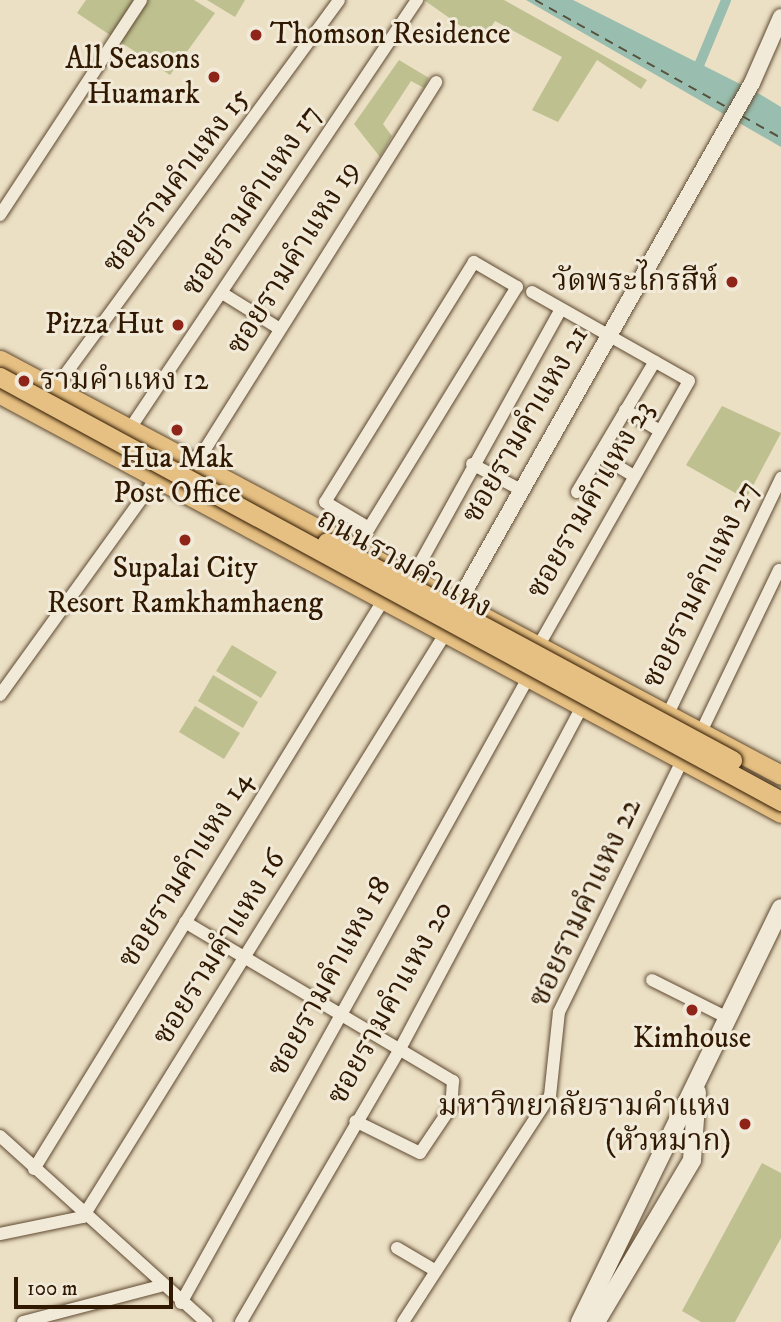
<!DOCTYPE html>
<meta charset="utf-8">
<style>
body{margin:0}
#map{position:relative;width:781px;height:1322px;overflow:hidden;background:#ebdfc4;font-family:"IM FELL DW Pica","Noto Serif Thai",serif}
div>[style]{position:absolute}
.green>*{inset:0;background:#bec090}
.water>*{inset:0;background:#99bdae}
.canal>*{height:10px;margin:-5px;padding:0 5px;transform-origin:5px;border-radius:5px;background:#99bdae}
.ferry>*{height:2px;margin-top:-1px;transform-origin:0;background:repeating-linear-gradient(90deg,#55523d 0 9px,transparent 0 16px)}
.roads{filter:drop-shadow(0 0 2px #5f4a31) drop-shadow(0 0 2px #5f4a31)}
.minor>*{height:12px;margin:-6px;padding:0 6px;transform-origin:6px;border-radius:6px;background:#f2ead9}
.tertiary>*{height:16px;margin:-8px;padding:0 8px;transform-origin:8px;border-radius:8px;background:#f2ead9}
.secondary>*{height:18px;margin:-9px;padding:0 9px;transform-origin:9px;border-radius:9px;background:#f2ead9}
.primary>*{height:19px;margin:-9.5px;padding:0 9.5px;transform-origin:9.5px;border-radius:9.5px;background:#e6c082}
.bridges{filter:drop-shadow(0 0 2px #301900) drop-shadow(0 0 2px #301900)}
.primary-bridge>*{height:19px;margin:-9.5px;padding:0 9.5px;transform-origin:9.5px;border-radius:9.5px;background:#e6c082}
.dots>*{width:19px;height:19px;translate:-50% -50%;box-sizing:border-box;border:4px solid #f2ead9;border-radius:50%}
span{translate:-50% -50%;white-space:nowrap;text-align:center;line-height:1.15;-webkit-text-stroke:6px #f2ead9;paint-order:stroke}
.poi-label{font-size:30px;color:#301900}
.left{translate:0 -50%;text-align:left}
.right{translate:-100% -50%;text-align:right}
.street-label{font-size:30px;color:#301900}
.scale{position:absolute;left:14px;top:1277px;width:159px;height:32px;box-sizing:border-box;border:4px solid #301900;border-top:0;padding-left:9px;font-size:21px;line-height:24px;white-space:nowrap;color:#301900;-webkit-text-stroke:5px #f2ead9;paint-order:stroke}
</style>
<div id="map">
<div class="green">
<i style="clip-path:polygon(86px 0,194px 0,215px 13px,170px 75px,77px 13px)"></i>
<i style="clip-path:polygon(207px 0,245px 0,235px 17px)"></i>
<i style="clip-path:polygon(424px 0,504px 0,647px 80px,641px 89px,597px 60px,558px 122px,532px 110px,562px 57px,495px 21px,482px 41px)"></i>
<i style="clip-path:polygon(399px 60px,429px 78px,424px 88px,411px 81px,383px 124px,392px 136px,380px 157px,354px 124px)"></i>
<i style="clip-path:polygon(722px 406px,781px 433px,746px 499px,686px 465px)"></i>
<i style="clip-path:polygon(232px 645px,277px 672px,261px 698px,216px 671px)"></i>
<i style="clip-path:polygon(213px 675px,258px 702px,243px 728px,198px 701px)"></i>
<i style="clip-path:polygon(195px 706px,240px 733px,224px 759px,179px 732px)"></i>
<i style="clip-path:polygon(762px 1163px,781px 1173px,781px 1238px,735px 1322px,701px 1322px,682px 1311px)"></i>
</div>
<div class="water">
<i style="clip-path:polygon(526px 0,573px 0,756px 92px,781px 107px,781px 147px)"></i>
</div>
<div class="canal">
<i style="left:695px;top:75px;width:81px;rotate:-67.5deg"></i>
</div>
<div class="ferry">
<i style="left:535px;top:0;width:221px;rotate:29.2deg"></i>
<i style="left:742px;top:116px;width:45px;rotate:29.4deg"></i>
</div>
<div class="roads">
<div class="minor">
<i style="left:0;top:215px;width:257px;rotate:-56.7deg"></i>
<i style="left:532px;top:292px;width:180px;rotate:29.5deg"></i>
<i style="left:689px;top:381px;width:304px;rotate:119.6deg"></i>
<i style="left:222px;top:293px;width:68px;rotate:31.8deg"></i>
<i style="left:53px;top:391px;width:484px;rotate:-53.8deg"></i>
<i style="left:625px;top:410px;width:41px;rotate:31deg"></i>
<i style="left:129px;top:430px;width:518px;rotate:-56.19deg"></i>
<i style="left:599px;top:455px;width:41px;rotate:31deg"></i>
<i style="left:197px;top:462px;width:449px;rotate:-57.8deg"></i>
<i style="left:472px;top:464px;width:55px;rotate:28deg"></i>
<i style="left:577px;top:492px;width:152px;rotate:-59.2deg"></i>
<i style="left:358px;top:546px;width:304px;rotate:-58.5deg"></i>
<i style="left:517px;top:287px;width:50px;rotate:-149.8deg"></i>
<i style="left:474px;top:262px;width:282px;rotate:121.8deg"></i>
<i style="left:325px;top:502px;width:51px;rotate:30.6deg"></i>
<i style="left:413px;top:576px;width:305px;rotate:-61deg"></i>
<i style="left:0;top:695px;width:269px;rotate:-54.2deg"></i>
<i style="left:668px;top:714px;width:262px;rotate:-64.4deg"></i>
<i style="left:701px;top:732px;width:180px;rotate:-64.3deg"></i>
<i style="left:185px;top:922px;width:312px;rotate:30.7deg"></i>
<i style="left:453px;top:1081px;width:26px;rotate:94deg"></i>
<i style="left:451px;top:1107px;width:55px;rotate:124deg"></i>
<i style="left:420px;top:1153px;width:72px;rotate:-153.8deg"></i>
<i style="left:652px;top:980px;width:85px;rotate:26.6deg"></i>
<i style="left:0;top:1136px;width:278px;rotate:42.1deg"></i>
<i style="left:34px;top:1169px;width:669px;rotate:-58.45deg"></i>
<i style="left:0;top:1234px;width:85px;rotate:-11.6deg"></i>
<i style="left:83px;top:1217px;width:686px;rotate:-58.16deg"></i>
<i style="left:397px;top:1248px;width:45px;rotate:30.5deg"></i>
<i style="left:181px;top:1303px;width:715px;rotate:-60.96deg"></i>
<i style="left:23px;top:1322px;width:142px;rotate:-14.7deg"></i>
<i style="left:241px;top:1322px;width:318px;rotate:-59.8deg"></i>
<i style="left:401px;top:1047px;width:385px;rotate:-62deg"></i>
<i style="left:403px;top:1322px;width:270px;rotate:-57deg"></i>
<i style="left:550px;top:1096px;width:84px;rotate:-83.9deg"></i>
<i style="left:559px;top:1012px;width:282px;rotate:-63.9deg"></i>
</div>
<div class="tertiary">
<i style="left:459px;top:601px;width:595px;rotate:-60.51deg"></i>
<i style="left:752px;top:83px;width:72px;rotate:-66.3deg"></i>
</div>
<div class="secondary">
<i style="left:580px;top:1322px;width:460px;rotate:-64.1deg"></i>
<i style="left:596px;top:1322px;width:188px;rotate:-59.3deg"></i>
<i style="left:692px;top:1160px;width:68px;rotate:-85.8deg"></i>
</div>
<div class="primary">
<i style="left:0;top:360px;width:884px;rotate:27.98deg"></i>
<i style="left:0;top:394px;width:886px;rotate:28.21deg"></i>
</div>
</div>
<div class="bridges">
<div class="primary-bridge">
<i style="left:0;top:377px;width:889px;rotate:28.5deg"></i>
<i style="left:327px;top:542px;width:460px;rotate:28.3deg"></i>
</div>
</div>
<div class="dots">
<i style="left:256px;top:35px;background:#8f2418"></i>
<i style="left:214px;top:77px;background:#8f2418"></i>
<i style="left:732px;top:282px;background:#8f2418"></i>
<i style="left:178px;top:325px;background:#8f2418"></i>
<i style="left:24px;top:381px;background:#8f2418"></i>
<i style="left:177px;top:430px;background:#8f2418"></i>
<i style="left:185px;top:540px;background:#8f2418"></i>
<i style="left:692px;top:1010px;background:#8f2418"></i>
<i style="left:745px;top:1124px;background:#8f2418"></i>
</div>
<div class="poi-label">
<span class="left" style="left:270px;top:35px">Thomson Residence</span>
<span class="right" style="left:200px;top:77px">All Seasons<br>Huamark</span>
<span class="right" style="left:718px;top:282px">วัดพระไกรสีห์</span>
<span class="right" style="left:164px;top:325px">Pizza Hut</span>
<span class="left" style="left:40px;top:381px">รามคำแหง 12</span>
<span style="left:177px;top:476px">Hua Mak<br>Post Office</span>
<span style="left:185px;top:586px">Supalai City<br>Resort Ramkhamhaeng</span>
<span style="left:692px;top:1039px">Kimhouse</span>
<span class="right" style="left:731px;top:1124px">มหาวิทยาลัยรามคำแหง<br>(หัวหมาก)</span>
</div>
<div class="street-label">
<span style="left:177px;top:181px;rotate:-53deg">ซอยรามคำแหง 15</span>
<span style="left:252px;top:201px;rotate:-56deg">ซอยรามคำแหง 17</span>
<span style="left:294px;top:258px;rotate:-58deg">ซอยรามคำแหง 19</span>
<span style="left:526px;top:425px;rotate:-60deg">ซอยรามคำแหง 21</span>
<span style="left:591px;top:500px;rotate:-60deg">ซอยรามคำแหง 23</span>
<span style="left:404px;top:564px;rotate:29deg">ถนนรามคำแหง</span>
<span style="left:701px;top:585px;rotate:-64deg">ซอยรามคำแหง 27</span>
<span style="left:186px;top:870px;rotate:-58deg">ซอยรามคำแหง 14</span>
<span style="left:586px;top:903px;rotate:-65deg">ซอยรามคำแหง 22</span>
<span style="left:220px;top:948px;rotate:-58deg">ซอยรามคำแหง 16</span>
<span style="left:330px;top:977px;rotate:-61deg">ซอยรามคำแหง 18</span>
<span style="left:391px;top:1003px;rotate:-61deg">ซอยรามคำแหง 20</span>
</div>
<div class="scale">100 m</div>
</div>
